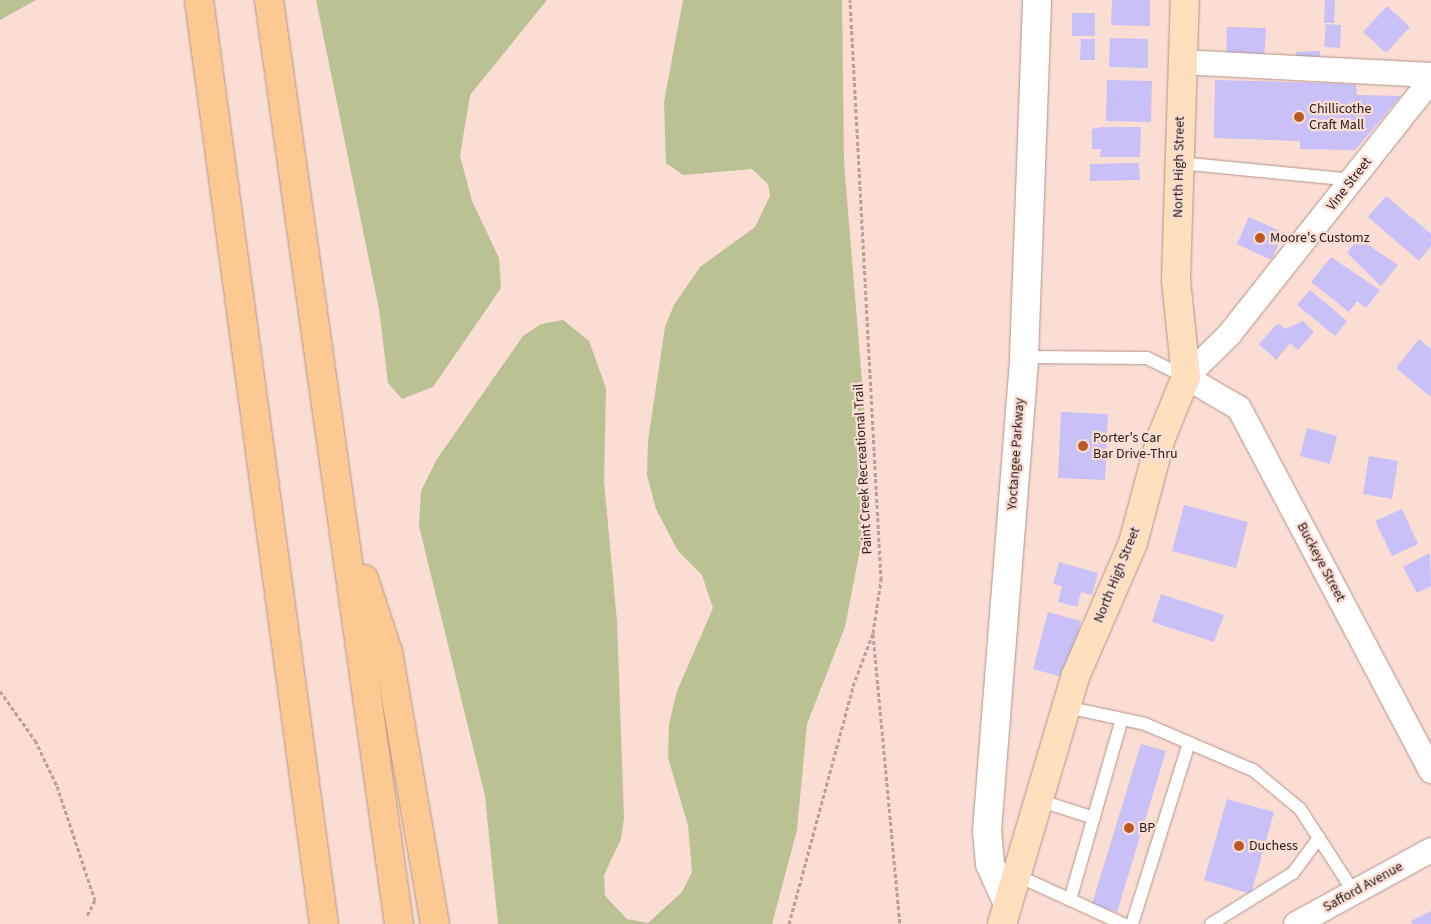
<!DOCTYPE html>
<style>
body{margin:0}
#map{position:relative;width:1431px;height:924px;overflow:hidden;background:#faddd3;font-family:"Source Sans 3",sans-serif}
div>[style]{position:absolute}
.green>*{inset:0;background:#bac193}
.building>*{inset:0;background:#c8c0f6}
.path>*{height:3px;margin-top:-1.5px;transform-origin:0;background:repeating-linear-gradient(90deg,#b8a098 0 4px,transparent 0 6.5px)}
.roads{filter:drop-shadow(0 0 1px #b59488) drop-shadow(0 0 1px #b59488)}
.service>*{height:12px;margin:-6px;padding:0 6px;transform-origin:6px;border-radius:6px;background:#fff}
.minor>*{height:24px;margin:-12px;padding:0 12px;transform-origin:12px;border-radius:12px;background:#fff}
.tertiary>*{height:28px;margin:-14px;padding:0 14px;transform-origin:14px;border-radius:14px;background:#fff}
.primary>*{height:28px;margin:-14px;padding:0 14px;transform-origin:14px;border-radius:14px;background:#fedfbe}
.motorway>*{height:28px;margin:-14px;padding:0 14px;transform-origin:14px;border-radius:14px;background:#fdc993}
.dots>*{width:14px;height:14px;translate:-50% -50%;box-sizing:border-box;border:2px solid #faddd3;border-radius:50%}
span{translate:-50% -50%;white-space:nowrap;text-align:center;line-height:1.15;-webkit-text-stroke:4.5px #faddd3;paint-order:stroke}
.poi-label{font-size:14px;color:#271a16}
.left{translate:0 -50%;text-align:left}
.street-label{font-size:14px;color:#271a16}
</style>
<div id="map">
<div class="green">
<i style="clip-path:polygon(0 0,36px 0,0 20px)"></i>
<i style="clip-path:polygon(316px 0,547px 0,470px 95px,460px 156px,472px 201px,499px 258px,501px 288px,433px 387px,402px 399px,388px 383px,379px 309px)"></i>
<i style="clip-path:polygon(683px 0,842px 0,844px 162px,864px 406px,863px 534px,845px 627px,807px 724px,797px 830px,772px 924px,498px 924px,485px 796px,419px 526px,421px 491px,437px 459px,523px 336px,541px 324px,563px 320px,589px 341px,606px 388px,604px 482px,617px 621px,624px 818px,621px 839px,604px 875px,605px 896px,627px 919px,648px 923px,682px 892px,692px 872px,688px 825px,668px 758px,669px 724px,677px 691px,713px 608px,702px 575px,678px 551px,656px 509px,647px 475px,648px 441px,665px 327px,674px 305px,700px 267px,755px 227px,770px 196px,768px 184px,752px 169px,683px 175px,666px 163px,664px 102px)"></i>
</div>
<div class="building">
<i style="clip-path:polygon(1112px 0,1150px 0,1150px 26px,1111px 25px)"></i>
<i style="clip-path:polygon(1325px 0,1335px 0,1334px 23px,1324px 23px)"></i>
<i style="clip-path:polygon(1387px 6px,1410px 27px,1386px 53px,1363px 32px)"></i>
<i style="clip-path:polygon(1072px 13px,1095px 13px,1095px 36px,1072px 36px)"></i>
<i style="clip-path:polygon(1326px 24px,1341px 25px,1340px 48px,1324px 47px)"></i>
<i style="clip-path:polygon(1227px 27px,1266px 28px,1264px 60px,1226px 59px)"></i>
<i style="clip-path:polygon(1110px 38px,1148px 39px,1148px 68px,1109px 67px)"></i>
<i style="clip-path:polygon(1081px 39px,1095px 39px,1095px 60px,1080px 60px)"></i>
<i style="clip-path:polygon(1320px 51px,1320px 65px,1296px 65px,1296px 52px)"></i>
<i style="clip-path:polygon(1107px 80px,1152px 81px,1151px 122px,1106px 121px)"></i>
<i style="clip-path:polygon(1215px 80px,1356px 84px,1357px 95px,1401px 96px,1355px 150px,1300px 149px,1300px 141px,1214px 138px)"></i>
<i style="clip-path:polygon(1102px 127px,1141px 127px,1140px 157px,1100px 157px,1101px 149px,1092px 149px,1092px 129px)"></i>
<i style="clip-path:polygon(1139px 163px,1140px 180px,1090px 181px,1090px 164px)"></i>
<i style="clip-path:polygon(1386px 196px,1431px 234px,1431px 246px,1419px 261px,1368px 217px)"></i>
<i style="clip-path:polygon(1249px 217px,1284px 233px,1271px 260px,1237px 244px)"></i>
<i style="clip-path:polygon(1358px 238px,1398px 265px,1381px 286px,1347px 253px)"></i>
<i style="clip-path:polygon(1331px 257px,1380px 290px,1366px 308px,1357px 301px,1349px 312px,1311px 282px)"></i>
<i style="clip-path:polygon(1310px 290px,1347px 321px,1335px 336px,1297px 305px)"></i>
<i style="clip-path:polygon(1303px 321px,1314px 332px,1298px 350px,1290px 343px,1276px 360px,1259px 344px,1278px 323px,1285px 329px)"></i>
<i style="clip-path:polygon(1419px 339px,1431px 349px,1431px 397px,1396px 368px)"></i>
<i style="clip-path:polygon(1061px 412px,1108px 414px,1105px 480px,1058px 478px)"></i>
<i style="clip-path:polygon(1307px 428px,1337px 436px,1330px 464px,1300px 456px)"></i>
<i style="clip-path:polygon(1369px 456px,1398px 461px,1392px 499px,1363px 494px)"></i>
<i style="clip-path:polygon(1184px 505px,1248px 522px,1236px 568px,1172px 551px)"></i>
<i style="clip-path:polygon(1402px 509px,1418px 544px,1392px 556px,1375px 521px)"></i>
<i style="clip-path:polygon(1430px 553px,1431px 586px,1417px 593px,1403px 567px)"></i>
<i style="clip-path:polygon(1059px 562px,1098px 573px,1092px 595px,1081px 592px,1077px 607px,1058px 602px,1062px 586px,1053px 584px)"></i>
<i style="clip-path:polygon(1161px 594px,1224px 615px,1214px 642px,1152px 622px)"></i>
<i style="clip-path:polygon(1048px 612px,1081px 621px,1066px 678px,1033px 669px)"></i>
<i style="clip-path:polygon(1141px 744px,1166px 751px,1117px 912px,1092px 904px)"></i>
<i style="clip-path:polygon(1227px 799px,1274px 812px,1251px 894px,1204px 880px)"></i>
<i style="clip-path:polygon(1431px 911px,1431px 924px,1413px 924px,1411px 921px)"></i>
</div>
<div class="path">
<i style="left:873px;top:634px;width:291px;rotate:84.7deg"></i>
<i style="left:0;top:691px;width:60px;rotate:54.5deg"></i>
<i style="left:35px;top:740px;width:51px;rotate:64.4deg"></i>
<i style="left:57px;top:786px;width:120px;rotate:71.6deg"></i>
<i style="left:95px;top:900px;width:18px;rotate:117deg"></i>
<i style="left:789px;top:924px;width:246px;rotate:-74.9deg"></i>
<i style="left:853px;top:686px;width:57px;rotate:-69.3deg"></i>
<i style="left:873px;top:633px;width:54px;rotate:-81.4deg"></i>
<i style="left:881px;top:580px;width:581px;rotate:-93.06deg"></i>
</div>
<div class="roads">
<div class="service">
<i style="left:1180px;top:163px;width:173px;rotate:5.6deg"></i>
<i style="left:1024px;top:357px;width:123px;rotate:0.5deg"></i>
<i style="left:1147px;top:358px;width:43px;rotate:26deg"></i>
<i style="left:1066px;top:707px;width:81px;rotate:12.1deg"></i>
<i style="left:1145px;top:724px;width:117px;rotate:23.1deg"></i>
<i style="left:1253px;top:770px;width:61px;rotate:39.7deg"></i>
<i style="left:1300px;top:809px;width:99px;rotate:57deg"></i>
<i style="left:1038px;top:800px;width:59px;rotate:17.8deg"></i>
<i style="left:1014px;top:874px;width:120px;rotate:24.6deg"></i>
<i style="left:1070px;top:900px;width:188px;rotate:-74deg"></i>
<i style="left:1132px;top:924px;width:190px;rotate:-72.5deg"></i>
<i style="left:1211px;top:924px;width:97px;rotate:-31.9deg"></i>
<i style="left:1293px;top:873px;width:44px;rotate:-53.4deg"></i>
</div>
<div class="minor">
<i style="left:1181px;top:62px;width:250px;rotate:3deg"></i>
<i style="left:1431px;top:80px;width:324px;rotate:128.4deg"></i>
<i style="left:1230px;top:334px;width:62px;rotate:135.7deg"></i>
<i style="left:1186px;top:377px;width:61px;rotate:30.3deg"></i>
<i style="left:1239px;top:408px;width:411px;rotate:62.1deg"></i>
<i style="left:1296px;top:924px;width:154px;rotate:-28.7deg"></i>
</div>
<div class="tertiary">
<i style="left:1008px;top:904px;width:44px;rotate:-114.2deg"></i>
<i style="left:990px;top:864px;width:33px;rotate:-95deg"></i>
<i style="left:987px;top:831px;width:475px;rotate:-85.5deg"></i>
<i style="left:1024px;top:357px;width:357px;rotate:-87.9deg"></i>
</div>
<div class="primary">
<i style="left:1002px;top:924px;width:258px;rotate:-73.5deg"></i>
<i style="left:1075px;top:677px;width:146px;rotate:-66.6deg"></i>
<i style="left:1133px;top:543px;width:109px;rotate:-75.1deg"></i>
<i style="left:1161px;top:438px;width:66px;rotate:-67.7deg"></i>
<i style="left:1186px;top:377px;width:98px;rotate:-95.9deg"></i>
<i style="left:1176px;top:280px;width:280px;rotate:-88.2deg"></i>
</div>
<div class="motorway">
<i style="left:199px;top:0;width:932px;rotate:82.3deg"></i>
<i style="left:269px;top:0;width:933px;rotate:81.99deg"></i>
<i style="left:364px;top:579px;width:77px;rotate:71.8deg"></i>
<i style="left:388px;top:652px;width:276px;rotate:80.2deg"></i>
</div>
</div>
<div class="dots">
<i style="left:1299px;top:117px;background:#bc5824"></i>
<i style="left:1260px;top:238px;background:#bc5824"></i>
<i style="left:1083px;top:446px;background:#bc5824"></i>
<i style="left:1129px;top:828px;background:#bc5824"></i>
<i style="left:1239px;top:846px;background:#bc5824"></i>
</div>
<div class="poi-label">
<span class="left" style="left:1309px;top:117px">Chillicothe<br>Craft Mall</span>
<span class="left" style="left:1270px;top:238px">Moore's Customz</span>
<span class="left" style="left:1093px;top:446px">Porter's Car<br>Bar Drive-Thru</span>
<span class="left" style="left:1139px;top:828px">BP</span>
<span class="left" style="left:1249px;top:846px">Duchess</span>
</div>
<div class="street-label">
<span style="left:1179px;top:167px;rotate:-89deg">North High Street</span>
<span style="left:1349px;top:184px;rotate:-52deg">Vine Street</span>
<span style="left:1016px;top:454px;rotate:-86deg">Yoctangee Parkway</span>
<span style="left:863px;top:469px;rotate:-93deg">Paint Creek Recreational Trail</span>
<span style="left:1321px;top:562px;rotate:62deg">Buckeye Street</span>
<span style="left:1117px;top:575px;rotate:-68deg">North High Street</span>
<span style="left:1363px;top:887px;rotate:-29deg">Safford Avenue</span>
</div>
</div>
